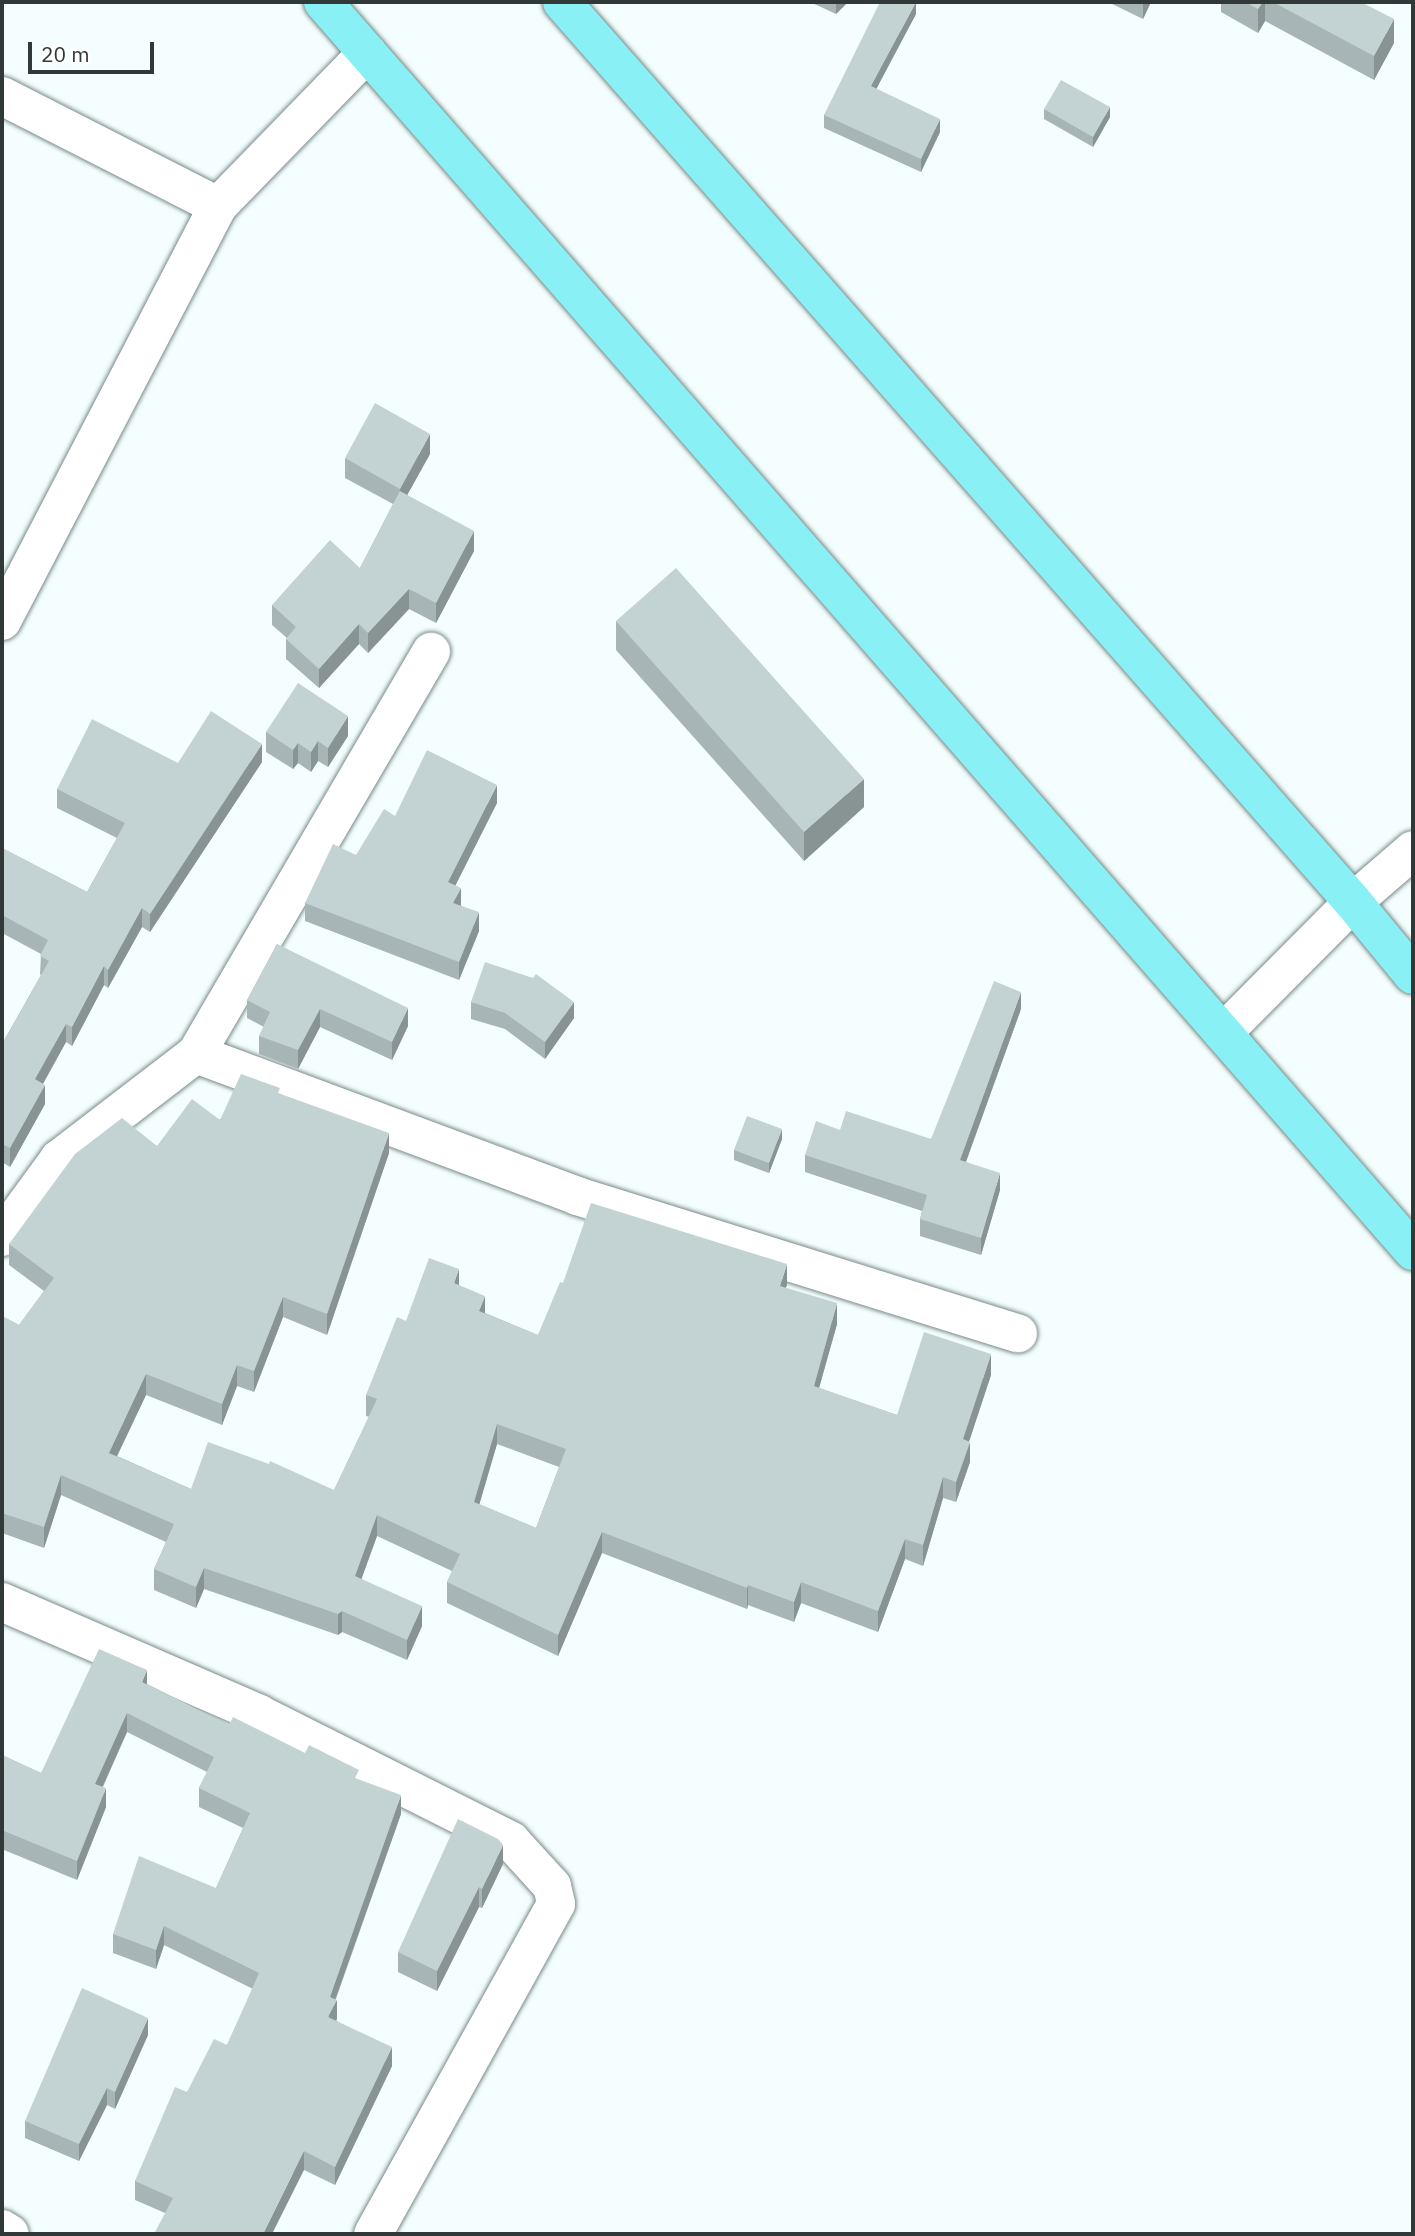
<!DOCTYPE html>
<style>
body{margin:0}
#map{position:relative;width:1415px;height:2236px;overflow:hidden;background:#f4fefe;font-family:"IBM Plex Sans",sans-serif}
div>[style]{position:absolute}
.roads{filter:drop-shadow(0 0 2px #798989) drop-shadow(0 0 2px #798989)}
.minor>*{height:38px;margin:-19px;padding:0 19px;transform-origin:19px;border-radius:19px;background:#fff}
.major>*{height:38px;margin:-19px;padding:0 19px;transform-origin:19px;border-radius:19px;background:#89f0f5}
.wall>*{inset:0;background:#a8b5b6}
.shaded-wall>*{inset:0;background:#889494}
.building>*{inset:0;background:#c3d3d4}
span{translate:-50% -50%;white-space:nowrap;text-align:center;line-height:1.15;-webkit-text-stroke:6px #fff;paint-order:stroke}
.frame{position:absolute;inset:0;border:4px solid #313838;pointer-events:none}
.scale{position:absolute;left:28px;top:42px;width:126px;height:32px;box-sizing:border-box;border:4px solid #313838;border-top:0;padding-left:9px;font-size:21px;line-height:24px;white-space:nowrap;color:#313838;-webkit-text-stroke:5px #fff;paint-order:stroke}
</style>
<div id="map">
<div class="roads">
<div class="minor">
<i style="left:2px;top:96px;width:242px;rotate:27deg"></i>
<i style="left:2px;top:621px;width:468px;rotate:-62.5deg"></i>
<i style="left:218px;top:206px;width:214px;rotate:-45.8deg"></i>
<i style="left:1223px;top:1033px;width:185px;rotate:-45.2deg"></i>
<i style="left:1353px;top:902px;width:79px;rotate:-40.9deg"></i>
<i style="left:196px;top:1054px;width:407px;rotate:20.4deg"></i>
<i style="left:577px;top:1196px;width:462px;rotate:17.3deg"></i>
<i style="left:2px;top:1237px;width:97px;rotate:-53.8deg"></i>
<i style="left:59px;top:1159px;width:173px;rotate:-37.5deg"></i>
<i style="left:196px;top:1054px;width:466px;rotate:-59.7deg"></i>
<i style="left:2px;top:1602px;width:280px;rotate:23.5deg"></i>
<i style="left:259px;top:1714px;width:282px;rotate:26.7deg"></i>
<i style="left:511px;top:1841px;width:61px;rotate:47.7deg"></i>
<i style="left:552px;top:1886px;width:18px;rotate:77deg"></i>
<i style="left:556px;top:1904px;width:377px;rotate:119deg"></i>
<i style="left:2px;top:2229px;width:9px;rotate:32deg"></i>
</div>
<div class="major">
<i style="left:323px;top:2px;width:1658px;rotate:48.89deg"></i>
<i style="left:562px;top:2px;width:1198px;rotate:48.69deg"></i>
<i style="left:1353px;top:902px;width:94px;rotate:50.6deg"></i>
</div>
</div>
<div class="wall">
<i style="clip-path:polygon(810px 2px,848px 2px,836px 14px)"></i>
<i style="clip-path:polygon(1108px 2px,1151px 2px,1143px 19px)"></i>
<i style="clip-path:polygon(1221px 2px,1361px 2px,1394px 43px,1374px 80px,1265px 21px,1258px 33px,1221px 12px)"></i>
<i style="clip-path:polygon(916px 14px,876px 89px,940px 132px,921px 172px,824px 128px,824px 115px)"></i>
<i style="clip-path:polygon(1044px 109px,1110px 117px,1093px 147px,1044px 119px)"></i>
<i style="clip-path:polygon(430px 454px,407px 495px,474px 551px,436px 623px,409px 609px,368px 653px,359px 644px,319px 688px,286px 659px,286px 639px,287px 638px,272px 625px,272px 605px,360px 568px,393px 504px,345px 478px,345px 458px)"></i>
<i style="clip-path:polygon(616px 621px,864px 807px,804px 861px,616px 650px)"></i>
<i style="clip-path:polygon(266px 732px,348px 736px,328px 767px,318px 761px,311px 772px,298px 763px,293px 769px,266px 752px)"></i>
<i style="clip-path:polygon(262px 762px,150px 932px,142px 927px,108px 988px,104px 985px,72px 1046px,66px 1042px,43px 1084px,45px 1104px,10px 1167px,2px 1162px,2px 1044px,41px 975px,40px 974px,41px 954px,2px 933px,2px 848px,87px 892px,117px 838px,57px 808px,57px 789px,178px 763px)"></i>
<i style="clip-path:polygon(497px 803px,455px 886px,461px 905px,479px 931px,459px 980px,305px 921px,305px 903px,356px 855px,395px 816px)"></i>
<i style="clip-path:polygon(277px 944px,408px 1026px,392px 1060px,320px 1027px,298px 1069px,259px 1054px,259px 1036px,264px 1027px,247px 1018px,247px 1000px)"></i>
<i style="clip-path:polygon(471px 1002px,574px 1018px,545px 1059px,505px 1029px,471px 1019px)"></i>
<i style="clip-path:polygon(1021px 1009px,966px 1162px,1000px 1190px,981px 1255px,920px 1236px,920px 1219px,922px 1211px,805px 1172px,805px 1155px,840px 1130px,931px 1139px)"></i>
<i style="clip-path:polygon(evenodd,280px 1094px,389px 1153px,327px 1335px,283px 1317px,254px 1392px,237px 1386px,222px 1425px,146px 1395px,117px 1456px,191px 1489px,334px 1490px,369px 1417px,366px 1416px,366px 1395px,406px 1321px,459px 1285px,485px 1313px,538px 1335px,563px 1283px,787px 1284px,786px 1288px,837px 1324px,819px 1388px,897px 1415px,991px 1375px,969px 1441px,970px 1462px,956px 1502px,943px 1498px,923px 1566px,905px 1559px,878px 1632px,801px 1603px,794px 1622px,748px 1605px,747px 1609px,602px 1553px,558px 1656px,447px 1603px,447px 1582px,452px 1571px,377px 1536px,361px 1579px,422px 1626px,407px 1660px,342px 1632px,338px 1635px,204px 1589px,196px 1608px,154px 1590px,154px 1569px,166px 1542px,61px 1495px,44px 1548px,2px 1533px,2px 1316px,19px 1325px,44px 1291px,9px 1265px,9px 1244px,157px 1146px,280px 1094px,497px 1444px,559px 1467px,536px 1528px,479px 1504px,497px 1444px)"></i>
<i style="clip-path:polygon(782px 1139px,769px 1173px,734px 1160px,734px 1150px)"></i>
<i style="clip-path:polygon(147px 1684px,229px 1725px,359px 1780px,401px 1814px,336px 1999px,336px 2020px,392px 2066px,335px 2185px,304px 2170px,165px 2213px,135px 2200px,135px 2181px,187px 2092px,227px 2045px,253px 1989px,164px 1945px,156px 1969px,113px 1953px,113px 1934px,216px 1888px,243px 1828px,199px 1807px,199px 1788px,207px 1772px,127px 1732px,103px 1787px,106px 1807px,77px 1880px,4px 1850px,2px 1755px,41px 1773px)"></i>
<i style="clip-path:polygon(503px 1864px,482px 1908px,479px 1907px,437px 1991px,398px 1972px,398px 1952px)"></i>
<i style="clip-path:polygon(148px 2035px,115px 2109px,107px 2105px,79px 2161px,25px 2138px,25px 2121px)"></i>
</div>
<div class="shaded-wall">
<i style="clip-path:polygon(836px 2px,848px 2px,836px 14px)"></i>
<i style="clip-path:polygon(916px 2px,916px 14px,871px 99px,871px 86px)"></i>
<i style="clip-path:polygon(1143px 2px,1151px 2px,1143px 19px)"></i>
<i style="clip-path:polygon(1263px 2px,1265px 2px,1265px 21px,1258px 33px,1258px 9px)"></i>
<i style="clip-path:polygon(1394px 19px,1394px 43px,1374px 80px,1374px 56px)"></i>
<i style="clip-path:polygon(1110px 107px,1110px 117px,1093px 147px,1093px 137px)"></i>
<i style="clip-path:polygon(940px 119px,940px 132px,921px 172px,921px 159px)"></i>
<i style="clip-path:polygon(430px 434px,430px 454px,400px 508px,400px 489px)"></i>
<i style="clip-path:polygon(474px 531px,474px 551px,436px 623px,436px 603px)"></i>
<i style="clip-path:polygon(409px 589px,409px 609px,368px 653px,368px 633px)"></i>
<i style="clip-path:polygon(359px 624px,359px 644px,319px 688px,319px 669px)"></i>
<i style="clip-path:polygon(348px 716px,348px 736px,328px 767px,328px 748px)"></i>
<i style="clip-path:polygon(318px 741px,318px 761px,311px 772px,311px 752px)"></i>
<i style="clip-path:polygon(298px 743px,298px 763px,293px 769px,293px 750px)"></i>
<i style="clip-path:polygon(262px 744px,262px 762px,150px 932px,150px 914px)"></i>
<i style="clip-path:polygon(864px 779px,864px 807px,804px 861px,804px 832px)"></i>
<i style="clip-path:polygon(497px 785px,497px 803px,448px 900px,448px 882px)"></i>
<i style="clip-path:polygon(461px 888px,461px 907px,453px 903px)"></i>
<i style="clip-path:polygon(142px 908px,142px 927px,108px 988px,108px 970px)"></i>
<i style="clip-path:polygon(479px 912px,479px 931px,459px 980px,459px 962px)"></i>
<i style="clip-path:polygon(104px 966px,104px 985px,72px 1046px,72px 1027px)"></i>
<i style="clip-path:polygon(1021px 992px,1021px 1009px,960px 1178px,960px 1160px)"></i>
<i style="clip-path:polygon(574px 1002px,574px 1018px,545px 1059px,545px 1042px)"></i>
<i style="clip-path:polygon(408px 1008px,408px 1026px,392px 1060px,392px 1042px)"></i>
<i style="clip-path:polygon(320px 1009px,320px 1027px,298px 1069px,298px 1050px)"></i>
<i style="clip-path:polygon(66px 1024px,66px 1042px,35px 1098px,35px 1079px)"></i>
<i style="clip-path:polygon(45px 1085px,45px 1104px,10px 1167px,10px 1148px)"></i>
<i style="clip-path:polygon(782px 1129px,782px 1139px,769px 1173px,769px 1163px)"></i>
<i style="clip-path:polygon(389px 1133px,389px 1153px,327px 1335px,327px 1314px)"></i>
<i style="clip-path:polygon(1000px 1173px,1000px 1190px,981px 1255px,981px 1238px)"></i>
<i style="clip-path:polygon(787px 1264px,787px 1284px,780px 1306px,780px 1286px)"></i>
<i style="clip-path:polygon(459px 1269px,459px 1290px,454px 1283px)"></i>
<i style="clip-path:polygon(485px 1296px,485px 1316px,479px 1311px)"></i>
<i style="clip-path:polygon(283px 1297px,283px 1317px,254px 1392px,254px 1371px)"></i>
<i style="clip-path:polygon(837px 1303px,837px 1324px,814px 1406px,814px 1386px)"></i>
<i style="clip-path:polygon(991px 1354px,991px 1375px,963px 1460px,963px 1439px)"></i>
<i style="clip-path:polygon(237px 1365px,237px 1386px,222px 1425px,222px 1404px)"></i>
<i style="clip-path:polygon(146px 1374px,146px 1395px,109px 1473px,109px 1453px)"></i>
<i style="clip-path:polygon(497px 1424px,497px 1444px,474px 1523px,474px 1502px)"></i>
<i style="clip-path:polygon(970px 1442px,970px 1462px,956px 1502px,956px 1482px)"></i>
<i style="clip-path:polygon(61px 1475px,61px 1495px,44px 1548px,44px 1527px)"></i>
<i style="clip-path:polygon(943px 1477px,943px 1498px,923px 1566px,923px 1545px)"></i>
<i style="clip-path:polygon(377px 1515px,377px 1536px,355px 1597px,355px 1576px)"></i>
<i style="clip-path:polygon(602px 1532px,602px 1553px,558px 1656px,558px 1635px)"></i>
<i style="clip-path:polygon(905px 1539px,905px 1559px,878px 1632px,878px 1611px)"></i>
<i style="clip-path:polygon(204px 1568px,204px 1589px,196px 1608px,196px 1587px)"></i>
<i style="clip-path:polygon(801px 1582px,801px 1603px,794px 1622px,794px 1602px)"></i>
<i style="clip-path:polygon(748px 1585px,748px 1605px,747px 1609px,747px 1588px)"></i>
<i style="clip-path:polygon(422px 1606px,422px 1626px,407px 1660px,407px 1640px)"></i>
<i style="clip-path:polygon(342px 1611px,342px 1632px,338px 1635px,338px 1614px)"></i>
<i style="clip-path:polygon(147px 1670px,147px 1689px,142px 1682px)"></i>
<i style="clip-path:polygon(127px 1713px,127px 1732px,95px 1803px,95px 1784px)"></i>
<i style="clip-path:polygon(106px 1788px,106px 1807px,77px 1880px,77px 1861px)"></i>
<i style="clip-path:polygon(401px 1795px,401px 1814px,332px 2008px,337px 2000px,337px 2019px,328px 2035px,330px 1997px)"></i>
<i style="clip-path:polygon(4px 1831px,4px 1850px,2px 1854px,2px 1835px)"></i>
<i style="clip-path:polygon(503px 1845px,503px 1864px,482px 1908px,482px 1889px)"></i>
<i style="clip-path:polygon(479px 1887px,479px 1907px,437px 1991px,437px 1971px)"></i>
<i style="clip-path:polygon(164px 1926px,164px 1945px,156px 1969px,156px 1950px)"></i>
<i style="clip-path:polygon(148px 2018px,148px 2035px,115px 2109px,115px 2092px)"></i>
<i style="clip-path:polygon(392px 2047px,392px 2066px,335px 2185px,335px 2167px)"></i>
<i style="clip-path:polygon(107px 2088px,107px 2105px,79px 2161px,79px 2144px)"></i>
<i style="clip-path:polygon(304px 2151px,304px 2170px,272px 2234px,263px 2234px)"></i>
</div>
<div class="building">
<i style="clip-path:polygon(880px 2px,916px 2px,871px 86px,940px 119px,921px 159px,824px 115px)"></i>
<i style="clip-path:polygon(1245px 2px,1263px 2px,1258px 9px)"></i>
<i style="clip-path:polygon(1273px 2px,1361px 2px,1394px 19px,1374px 56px)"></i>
<i style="clip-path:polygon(1061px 80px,1110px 107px,1093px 137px,1044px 109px)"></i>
<i style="clip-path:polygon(375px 403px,430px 434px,400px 489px,345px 458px)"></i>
<i style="clip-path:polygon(400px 491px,474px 531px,436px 603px,409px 589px,368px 633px,359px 624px,319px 669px,286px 639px,296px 627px,272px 605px,330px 540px,360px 568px)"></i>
<i style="clip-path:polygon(676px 568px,864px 779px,804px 832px,616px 621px)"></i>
<i style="clip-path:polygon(298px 683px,348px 716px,328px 748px,318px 741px,311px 752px,298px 743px,293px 750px,266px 732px)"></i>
<i style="clip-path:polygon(211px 711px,262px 744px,150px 914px,142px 908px,108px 970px,104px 966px,72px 1027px,66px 1024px,35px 1079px,45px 1085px,10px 1148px,2px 1144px,2px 1044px,49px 961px,40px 956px,48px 940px,2px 915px,2px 848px,87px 892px,125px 823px,57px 789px,92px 719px,178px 763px)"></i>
<i style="clip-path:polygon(427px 750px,497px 785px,448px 882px,461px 888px,453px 903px,479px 912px,459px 962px,305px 903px,333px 844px,356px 855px,384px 809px,395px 816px)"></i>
<i style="clip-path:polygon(277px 944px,408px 1008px,392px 1042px,320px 1009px,298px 1050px,259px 1036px,270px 1012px,247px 1000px)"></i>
<i style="clip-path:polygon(485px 962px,533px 978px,536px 974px,574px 1002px,545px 1042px,505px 1013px,471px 1002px)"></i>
<i style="clip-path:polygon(994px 981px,1021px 992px,960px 1160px,1000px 1173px,981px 1238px,920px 1219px,927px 1195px,805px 1155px,816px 1121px,840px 1130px,846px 1111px,931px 1139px)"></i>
<i style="clip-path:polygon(evenodd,241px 1074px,280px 1088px,278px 1093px,389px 1133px,327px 1314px,283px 1297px,254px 1371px,237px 1365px,222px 1404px,146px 1374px,109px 1453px,191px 1489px,208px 1442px,269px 1464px,270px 1461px,334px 1490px,377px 1399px,366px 1395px,397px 1317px,406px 1321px,429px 1258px,459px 1269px,454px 1283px,485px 1296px,479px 1311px,538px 1335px,560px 1282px,563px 1283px,591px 1203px,787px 1264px,780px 1286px,837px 1303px,814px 1386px,897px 1415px,924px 1332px,991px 1354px,963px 1439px,970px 1442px,956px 1482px,943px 1477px,923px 1545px,905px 1539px,878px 1611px,801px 1582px,794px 1602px,748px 1585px,747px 1588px,602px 1532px,558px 1635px,447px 1582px,460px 1554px,377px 1515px,355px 1576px,422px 1606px,407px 1640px,342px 1611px,338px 1614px,204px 1568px,196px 1587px,154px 1569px,174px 1524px,61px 1475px,44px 1527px,2px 1513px,2px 1316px,19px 1325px,54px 1278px,9px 1244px,75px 1154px,122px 1118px,157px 1146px,192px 1099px,220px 1120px,241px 1074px,497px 1424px,566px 1449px,536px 1528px,474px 1502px,497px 1424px)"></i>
<i style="clip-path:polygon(747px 1116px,782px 1129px,769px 1163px,734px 1150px)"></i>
<i style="clip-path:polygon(99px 1649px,147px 1670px,142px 1682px,229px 1725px,233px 1717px,305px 1753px,309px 1745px,359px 1770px,355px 1778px,401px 1795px,330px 1997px,337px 2000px,328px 2017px,392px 2047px,335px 2167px,304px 2151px,263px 2234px,154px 2234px,173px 2198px,135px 2181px,175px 2087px,187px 2092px,214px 2039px,227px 2045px,259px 1973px,164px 1926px,156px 1950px,113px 1934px,139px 1856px,216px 1888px,250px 1813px,199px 1788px,214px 1757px,127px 1713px,95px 1784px,106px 1788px,77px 1861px,4px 1831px,2px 1835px,2px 1755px,41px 1773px)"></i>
<i style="clip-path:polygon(458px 1819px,498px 1839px,503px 1845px,482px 1889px,479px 1887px,437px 1971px,398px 1952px)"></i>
<i style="clip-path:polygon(82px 1988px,148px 2018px,115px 2092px,107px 2088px,79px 2144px,25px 2121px)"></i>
</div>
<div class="frame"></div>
<div class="scale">20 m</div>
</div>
